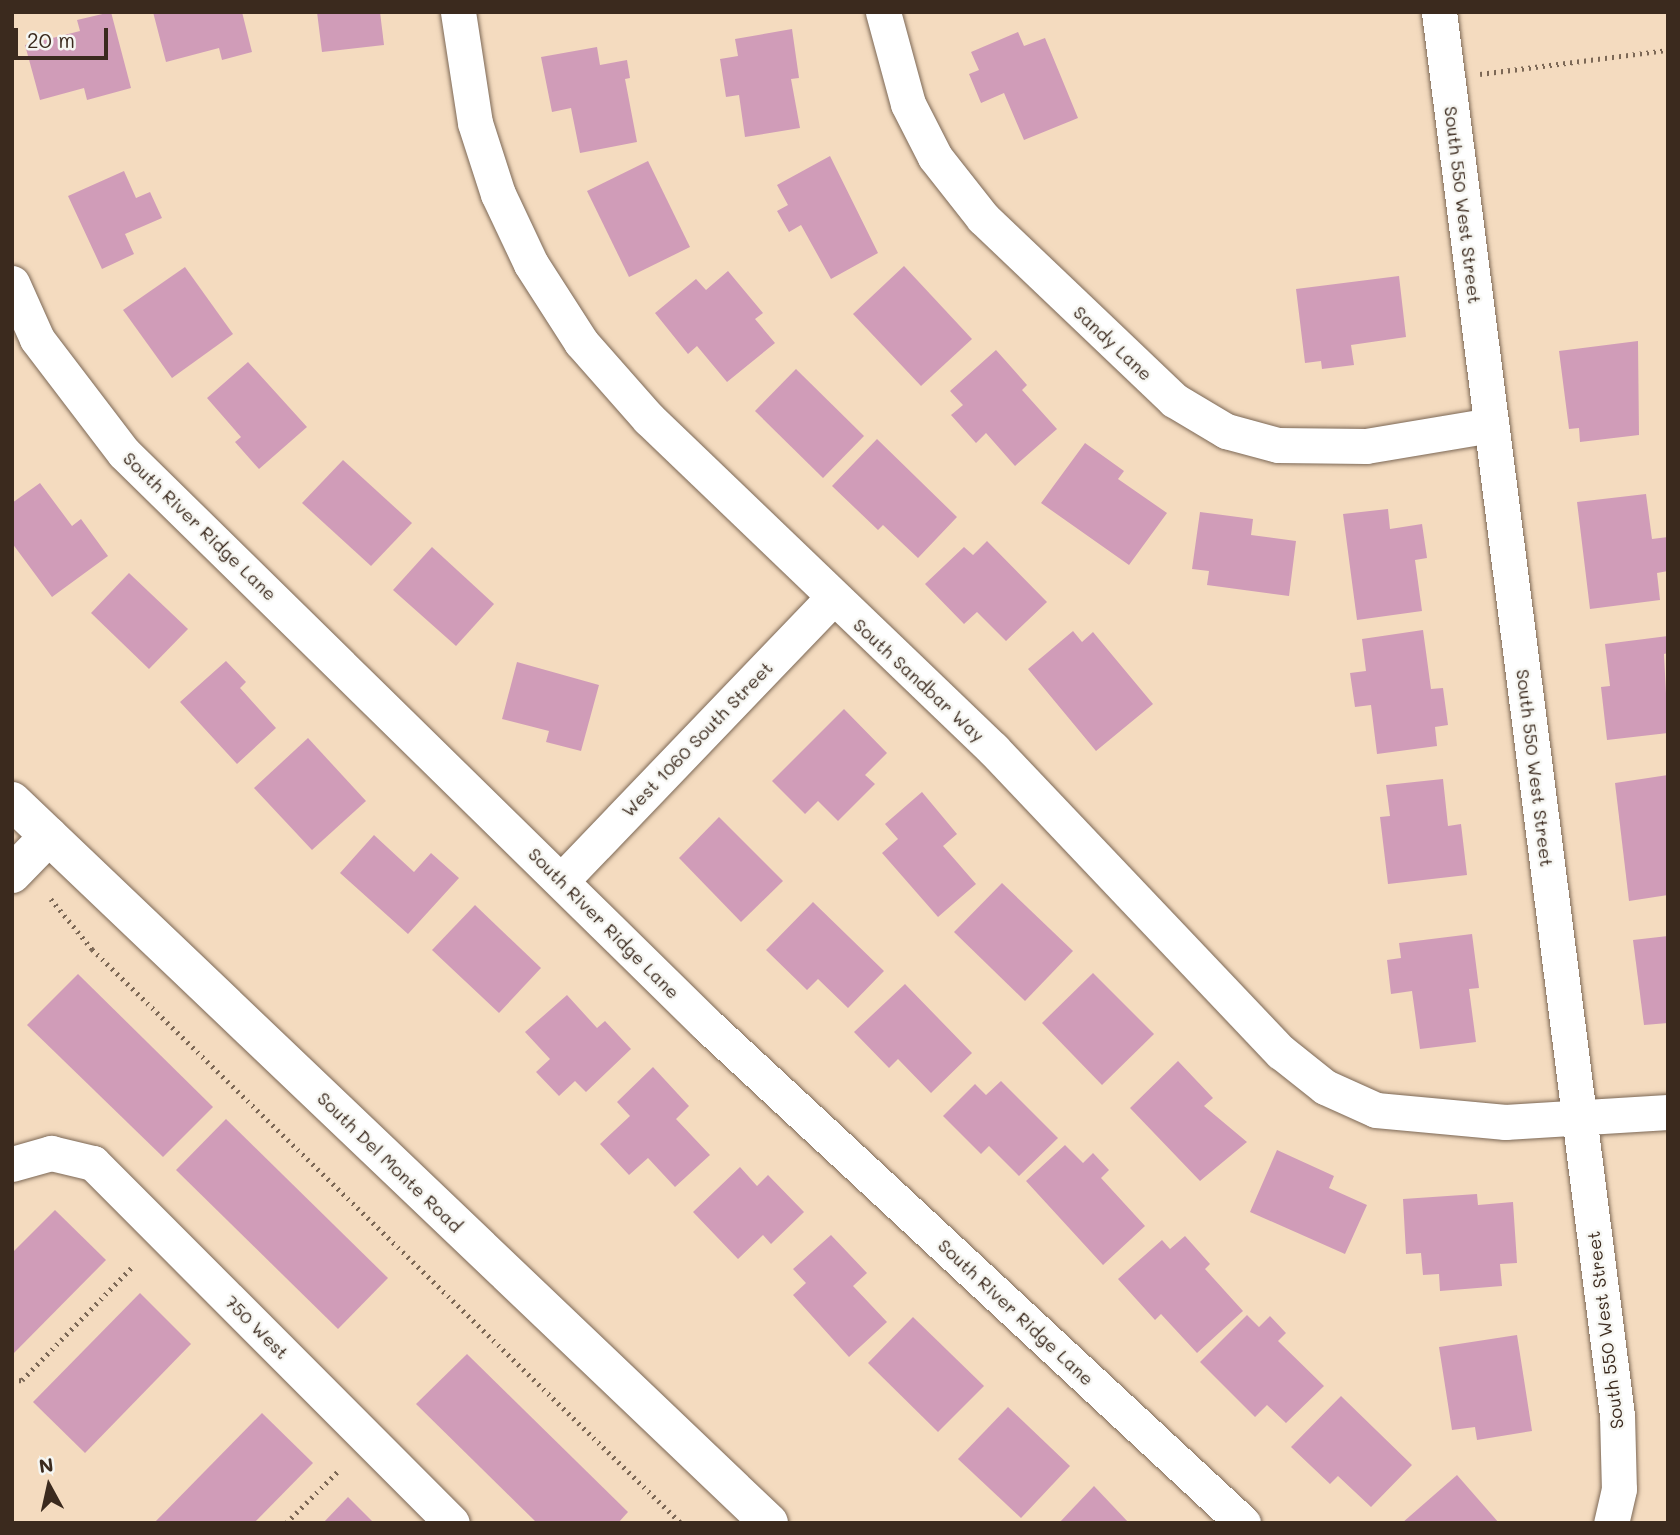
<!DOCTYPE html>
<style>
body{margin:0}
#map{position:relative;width:1680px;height:1535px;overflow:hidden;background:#f4dbbf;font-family:Mali,sans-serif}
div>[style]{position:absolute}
.building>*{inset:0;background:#d09cb8}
.path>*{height:4.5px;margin-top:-2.25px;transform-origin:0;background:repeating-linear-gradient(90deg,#7c6856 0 2px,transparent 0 7px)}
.roads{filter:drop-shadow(0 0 2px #7c6856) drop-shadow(0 0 2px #7c6856)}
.street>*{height:35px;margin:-17.5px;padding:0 17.5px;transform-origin:17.5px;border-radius:17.5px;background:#fff}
.secondary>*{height:38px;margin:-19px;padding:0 19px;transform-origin:19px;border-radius:19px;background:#fff}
span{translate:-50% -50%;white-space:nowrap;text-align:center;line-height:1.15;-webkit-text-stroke:5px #f6f6f2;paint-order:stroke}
.street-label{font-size:18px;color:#3b2a1e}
.frame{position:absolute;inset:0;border:14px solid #3b2a1e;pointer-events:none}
.north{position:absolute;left:14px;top:1451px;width:70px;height:70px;-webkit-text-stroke:5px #f6f6f2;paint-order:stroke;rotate:352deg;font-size:19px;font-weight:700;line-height:28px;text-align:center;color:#3b2a1e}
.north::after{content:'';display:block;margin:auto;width:24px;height:32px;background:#3b2a1e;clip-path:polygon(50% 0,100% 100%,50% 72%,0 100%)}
.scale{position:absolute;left:14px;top:28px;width:94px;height:32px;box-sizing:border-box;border:4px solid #3b2a1e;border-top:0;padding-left:9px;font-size:21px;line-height:24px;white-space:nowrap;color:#3b2a1e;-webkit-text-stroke:5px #f6f6f2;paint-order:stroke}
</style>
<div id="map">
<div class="building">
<i style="clip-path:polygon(111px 12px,131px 88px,87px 100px,84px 88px,40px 100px,25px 45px,80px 31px,77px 20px)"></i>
<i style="clip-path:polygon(153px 12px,242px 12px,252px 52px,222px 60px,219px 48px,166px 62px)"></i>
<i style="clip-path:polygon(317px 12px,380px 12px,384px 45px,322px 52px)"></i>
<i style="clip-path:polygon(792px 29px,799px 78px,791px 79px,800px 128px,745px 137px,739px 95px,726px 97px,720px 59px,738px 56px,735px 39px)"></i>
<i style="clip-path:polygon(1018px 32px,1024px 46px,1045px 38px,1078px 118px,1024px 140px,1004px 93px,981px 103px,969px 74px,979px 70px,971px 52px)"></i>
<i style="clip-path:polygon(597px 47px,600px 65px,627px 60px,630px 78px,625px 79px,637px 142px,580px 153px,571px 108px,552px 112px,541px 57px)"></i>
<i style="clip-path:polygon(830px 156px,878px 253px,831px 279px,801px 225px,789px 232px,777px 211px,788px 205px,777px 185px)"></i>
<i style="clip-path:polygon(648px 161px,690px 247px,629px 277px,587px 191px)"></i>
<i style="clip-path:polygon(124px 171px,136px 198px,150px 192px,162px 218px,125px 234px,134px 254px,102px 269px,68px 196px)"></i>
<i style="clip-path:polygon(904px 266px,972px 339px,921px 386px,853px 314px)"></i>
<i style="clip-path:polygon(185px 267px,233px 334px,172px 378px,123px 310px)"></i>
<i style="clip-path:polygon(728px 271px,763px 313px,755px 319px,775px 343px,727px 382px,697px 346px,688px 354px,655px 313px,696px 279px,706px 290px)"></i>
<i style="clip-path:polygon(1399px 276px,1406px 337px,1351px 345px,1354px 365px,1322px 369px,1321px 361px,1305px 363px,1296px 289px)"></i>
<i style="clip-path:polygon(1638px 341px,1639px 435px,1580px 442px,1579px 428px,1569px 429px,1559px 351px)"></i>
<i style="clip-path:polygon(996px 350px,1027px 385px,1022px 390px,1057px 429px,1015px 466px,986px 433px,976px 443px,951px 415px,963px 405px,950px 391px)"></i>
<i style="clip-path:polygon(248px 362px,307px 427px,259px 469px,235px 442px,241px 437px,207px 398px)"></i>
<i style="clip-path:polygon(796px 369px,864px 436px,823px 478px,755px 411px)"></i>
<i style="clip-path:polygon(877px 439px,957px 517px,918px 558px,883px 525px,878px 530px,832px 486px)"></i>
<i style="clip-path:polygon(1085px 443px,1124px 471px,1118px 479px,1167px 513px,1129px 565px,1041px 503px)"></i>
<i style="clip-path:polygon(343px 460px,412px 523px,371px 566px,302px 503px)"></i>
<i style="clip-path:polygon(40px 483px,72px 526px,81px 519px,108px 556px,52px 597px,12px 543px,12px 503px)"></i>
<i style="clip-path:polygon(1646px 494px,1652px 539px,1668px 537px,1668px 571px,1657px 573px,1660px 600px,1590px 609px,1577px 502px)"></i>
<i style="clip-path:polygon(1388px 509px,1390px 529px,1422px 524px,1427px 558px,1415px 560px,1422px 611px,1357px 620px,1343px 514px)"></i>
<i style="clip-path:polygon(1200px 512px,1253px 519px,1251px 535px,1296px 541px,1289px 596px,1207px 585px,1209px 571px,1192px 569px)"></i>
<i style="clip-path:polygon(987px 541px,1047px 602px,1006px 641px,977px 612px,964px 624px,925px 584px,964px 547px,973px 555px)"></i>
<i style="clip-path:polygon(432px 547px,494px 604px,456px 646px,393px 590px)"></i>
<i style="clip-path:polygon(129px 573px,188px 629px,149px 669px,91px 613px)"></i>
<i style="clip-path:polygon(1423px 630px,1431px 689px,1443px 688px,1448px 725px,1435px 727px,1437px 746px,1377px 754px,1371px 705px,1355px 707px,1350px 673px,1366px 671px,1362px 639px)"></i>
<i style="clip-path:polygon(1073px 631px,1082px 642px,1093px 632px,1153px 704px,1096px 751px,1028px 669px)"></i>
<i style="clip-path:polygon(1668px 636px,1668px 653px,1664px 654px,1668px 733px,1607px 740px,1601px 687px,1610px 686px,1605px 644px)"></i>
<i style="clip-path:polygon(226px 661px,246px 682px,240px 688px,276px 728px,237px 764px,180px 702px)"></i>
<i style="clip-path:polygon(517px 662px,599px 685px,581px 751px,546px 742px,549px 731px,502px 719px)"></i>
<i style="clip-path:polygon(844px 709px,887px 753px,865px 775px,875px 784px,838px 821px,818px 801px,805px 814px,772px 781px)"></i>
<i style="clip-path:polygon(308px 738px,366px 801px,312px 850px,254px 788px)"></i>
<i style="clip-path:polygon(1668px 775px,1668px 895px,1629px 901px,1615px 783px)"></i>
<i style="clip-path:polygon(1443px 779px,1448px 826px,1461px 824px,1467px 875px,1388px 884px,1380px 817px,1390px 816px,1386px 785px)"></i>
<i style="clip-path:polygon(922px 792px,957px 834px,943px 846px,976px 884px,938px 917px,882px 853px,898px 839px,885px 824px)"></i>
<i style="clip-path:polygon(719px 817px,783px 881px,741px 922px,679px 858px)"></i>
<i style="clip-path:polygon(374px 835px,414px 872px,431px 853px,459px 878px,408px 934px,340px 873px)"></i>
<i style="clip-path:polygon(1002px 883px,1073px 951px,1025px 1001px,954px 932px)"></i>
<i style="clip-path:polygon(813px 902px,884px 971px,848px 1008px,818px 979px,807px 990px,766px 950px)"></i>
<i style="clip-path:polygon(475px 905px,541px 968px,499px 1013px,432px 950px)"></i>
<i style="clip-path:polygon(1472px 934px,1479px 988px,1469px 989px,1476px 1042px,1420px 1049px,1412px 991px,1391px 994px,1387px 960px,1401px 958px,1399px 943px)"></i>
<i style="clip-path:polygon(1668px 936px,1668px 1023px,1644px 1025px,1633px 940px)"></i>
<i style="clip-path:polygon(1093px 973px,1154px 1034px,1102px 1085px,1042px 1023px)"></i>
<i style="clip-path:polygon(78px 974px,213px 1107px,163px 1157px,27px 1025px)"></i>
<i style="clip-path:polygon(905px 984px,972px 1053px,931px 1093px,898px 1059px,889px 1068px,854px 1032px)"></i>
<i style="clip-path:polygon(567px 995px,597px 1028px,605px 1021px,631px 1049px,586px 1092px,575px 1081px,559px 1096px,536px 1072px,550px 1059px,525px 1032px)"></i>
<i style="clip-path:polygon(1178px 1061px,1213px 1098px,1204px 1106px,1247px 1142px,1200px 1181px,1130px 1108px)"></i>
<i style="clip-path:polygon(653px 1067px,689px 1106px,676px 1119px,710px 1155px,675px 1187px,648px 1158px,629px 1175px,600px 1144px,630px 1116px,617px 1102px)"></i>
<i style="clip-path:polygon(1001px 1081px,1058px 1138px,1019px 1176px,989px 1146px,981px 1154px,943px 1116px,975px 1084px,986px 1095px)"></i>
<i style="clip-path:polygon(226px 1119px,388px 1278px,338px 1329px,176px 1170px)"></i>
<i style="clip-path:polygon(1065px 1145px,1083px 1163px,1093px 1153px,1109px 1170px,1101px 1178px,1145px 1226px,1103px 1265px,1026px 1181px)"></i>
<i style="clip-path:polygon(1277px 1150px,1334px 1176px,1329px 1188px,1367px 1205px,1345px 1254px,1250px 1212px)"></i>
<i style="clip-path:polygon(740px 1167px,757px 1186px,768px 1175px,804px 1212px,771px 1244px,763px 1235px,738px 1259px,693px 1212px)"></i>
<i style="clip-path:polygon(1477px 1194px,1478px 1205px,1513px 1202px,1517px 1263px,1500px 1264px,1502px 1286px,1440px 1291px,1439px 1274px,1423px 1275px,1421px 1253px,1406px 1254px,1403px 1199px)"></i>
<i style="clip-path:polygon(55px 1210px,106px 1260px,12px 1355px,12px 1253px)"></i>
<i style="clip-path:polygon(831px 1235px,867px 1273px,853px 1286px,887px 1322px,849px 1357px,793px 1295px,806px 1283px,793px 1269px)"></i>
<i style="clip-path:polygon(1185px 1236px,1210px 1264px,1205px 1269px,1243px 1311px,1197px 1353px,1161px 1314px,1155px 1320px,1118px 1279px,1162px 1240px,1170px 1249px)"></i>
<i style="clip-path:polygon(140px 1293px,191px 1344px,85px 1453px,33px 1402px)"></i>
<i style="clip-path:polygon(1247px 1315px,1259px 1327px,1270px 1316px,1286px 1333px,1278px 1341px,1324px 1386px,1286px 1423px,1267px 1405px,1255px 1417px,1200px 1362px)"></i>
<i style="clip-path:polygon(913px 1317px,984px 1386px,938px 1432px,868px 1363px)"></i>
<i style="clip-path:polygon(1517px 1335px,1532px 1431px,1477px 1440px,1475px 1427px,1452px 1430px,1439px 1347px)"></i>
<i style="clip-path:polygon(467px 1354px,628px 1512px,618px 1523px,537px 1523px,416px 1404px)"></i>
<i style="clip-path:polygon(1341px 1396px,1412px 1465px,1371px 1507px,1338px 1476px,1330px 1484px,1291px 1447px)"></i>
<i style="clip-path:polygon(1008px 1407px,1070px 1466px,1021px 1518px,958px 1459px)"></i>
<i style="clip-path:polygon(262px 1413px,313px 1463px,254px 1523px,154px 1523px)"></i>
<i style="clip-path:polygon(1457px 1475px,1499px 1523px,1402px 1523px)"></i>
<i style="clip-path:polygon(1094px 1486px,1129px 1523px,1059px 1523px)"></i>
<i style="clip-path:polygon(348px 1497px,374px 1523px,323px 1523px)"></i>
</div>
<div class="path">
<i style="left:1480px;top:74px;width:190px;rotate:-7.3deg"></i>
<i style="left:51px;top:899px;width:65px;rotate:50.6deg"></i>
<i style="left:92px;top:949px;width:822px;rotate:44.26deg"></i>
<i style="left:12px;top:1381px;width:10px;rotate:-6deg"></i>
<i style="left:22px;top:1380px;width:158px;rotate:-45.8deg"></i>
<i style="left:286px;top:1523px;width:76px;rotate:-45deg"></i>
</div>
<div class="roads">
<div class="street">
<i style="left:458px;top:12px;width:112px;rotate:81.3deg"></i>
<i style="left:475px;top:123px;width:75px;rotate:72.1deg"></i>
<i style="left:498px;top:194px;width:77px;rotate:64.8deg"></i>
<i style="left:531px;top:264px;width:93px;rotate:57.3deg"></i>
<i style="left:581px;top:342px;width:103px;rotate:48.6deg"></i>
<i style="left:649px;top:419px;width:477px;rotate:43.8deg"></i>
<i style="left:993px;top:749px;width:418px;rotate:46.5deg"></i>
<i style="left:1281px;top:1052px;width:56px;rotate:38.5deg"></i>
<i style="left:1325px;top:1087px;width:56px;rotate:24.3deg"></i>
<i style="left:1376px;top:1110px;width:130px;rotate:5.3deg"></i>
<i style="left:1505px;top:1122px;width:163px;rotate:-3.5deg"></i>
<i style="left:883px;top:12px;width:95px;rotate:74.8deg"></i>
<i style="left:908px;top:104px;width:59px;rotate:63deg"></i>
<i style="left:935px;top:157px;width:78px;rotate:51.8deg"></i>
<i style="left:983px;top:218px;width:264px;rotate:43.6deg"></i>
<i style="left:1174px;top:400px;width:61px;rotate:30.8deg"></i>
<i style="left:1226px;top:431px;width:54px;rotate:15.1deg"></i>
<i style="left:1278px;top:445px;width:88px;rotate:0.7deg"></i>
<i style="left:1366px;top:446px;width:127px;rotate:-9.5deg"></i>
<i style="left:1439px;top:12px;width:1414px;rotate:82.77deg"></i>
<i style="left:1617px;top:1415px;width:74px;rotate:88.5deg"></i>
<i style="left:1619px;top:1489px;width:35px;rotate:103deg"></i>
<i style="left:12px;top:283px;width:61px;rotate:65.9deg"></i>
<i style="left:37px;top:339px;width:143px;rotate:52.7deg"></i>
<i style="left:124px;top:453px;width:815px;rotate:44.45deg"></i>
<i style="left:706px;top:1024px;width:733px;rotate:42.9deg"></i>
<i style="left:562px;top:880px;width:390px;rotate:-46.2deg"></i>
<i style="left:12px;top:1164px;width:41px;rotate:-15.8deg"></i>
<i style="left:51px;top:1153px;width:43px;rotate:13.4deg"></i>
<i style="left:93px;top:1163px;width:508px;rotate:45.08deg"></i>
</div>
<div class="secondary">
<i style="left:12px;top:801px;width:1046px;rotate:43.64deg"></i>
<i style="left:12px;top:874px;width:53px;rotate:-45.8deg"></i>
</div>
</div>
<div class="street-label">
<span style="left:1463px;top:205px;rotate:83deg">South 550 West Street</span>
<span style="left:1113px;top:343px;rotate:43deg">Sandy Lane</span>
<span style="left:200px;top:526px;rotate:44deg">South River Ridge Lane</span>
<span style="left:919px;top:680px;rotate:43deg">South Sandbar Way</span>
<span style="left:697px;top:739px;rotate:-46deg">West 1060 South Street</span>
<span style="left:1535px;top:768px;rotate:83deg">South 550 West Street</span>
<span style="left:604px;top:923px;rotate:45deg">South River Ridge Lane</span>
<span style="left:390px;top:1162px;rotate:44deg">South Del Monte Road</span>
<span style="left:1016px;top:1312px;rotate:43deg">South River Ridge Lane</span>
<span style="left:257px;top:1327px;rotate:45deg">750 West</span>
<span style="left:1605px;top:1330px;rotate:-97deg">South 550 West Street</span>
</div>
<div class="frame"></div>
<div class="north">N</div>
<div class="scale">20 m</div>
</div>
